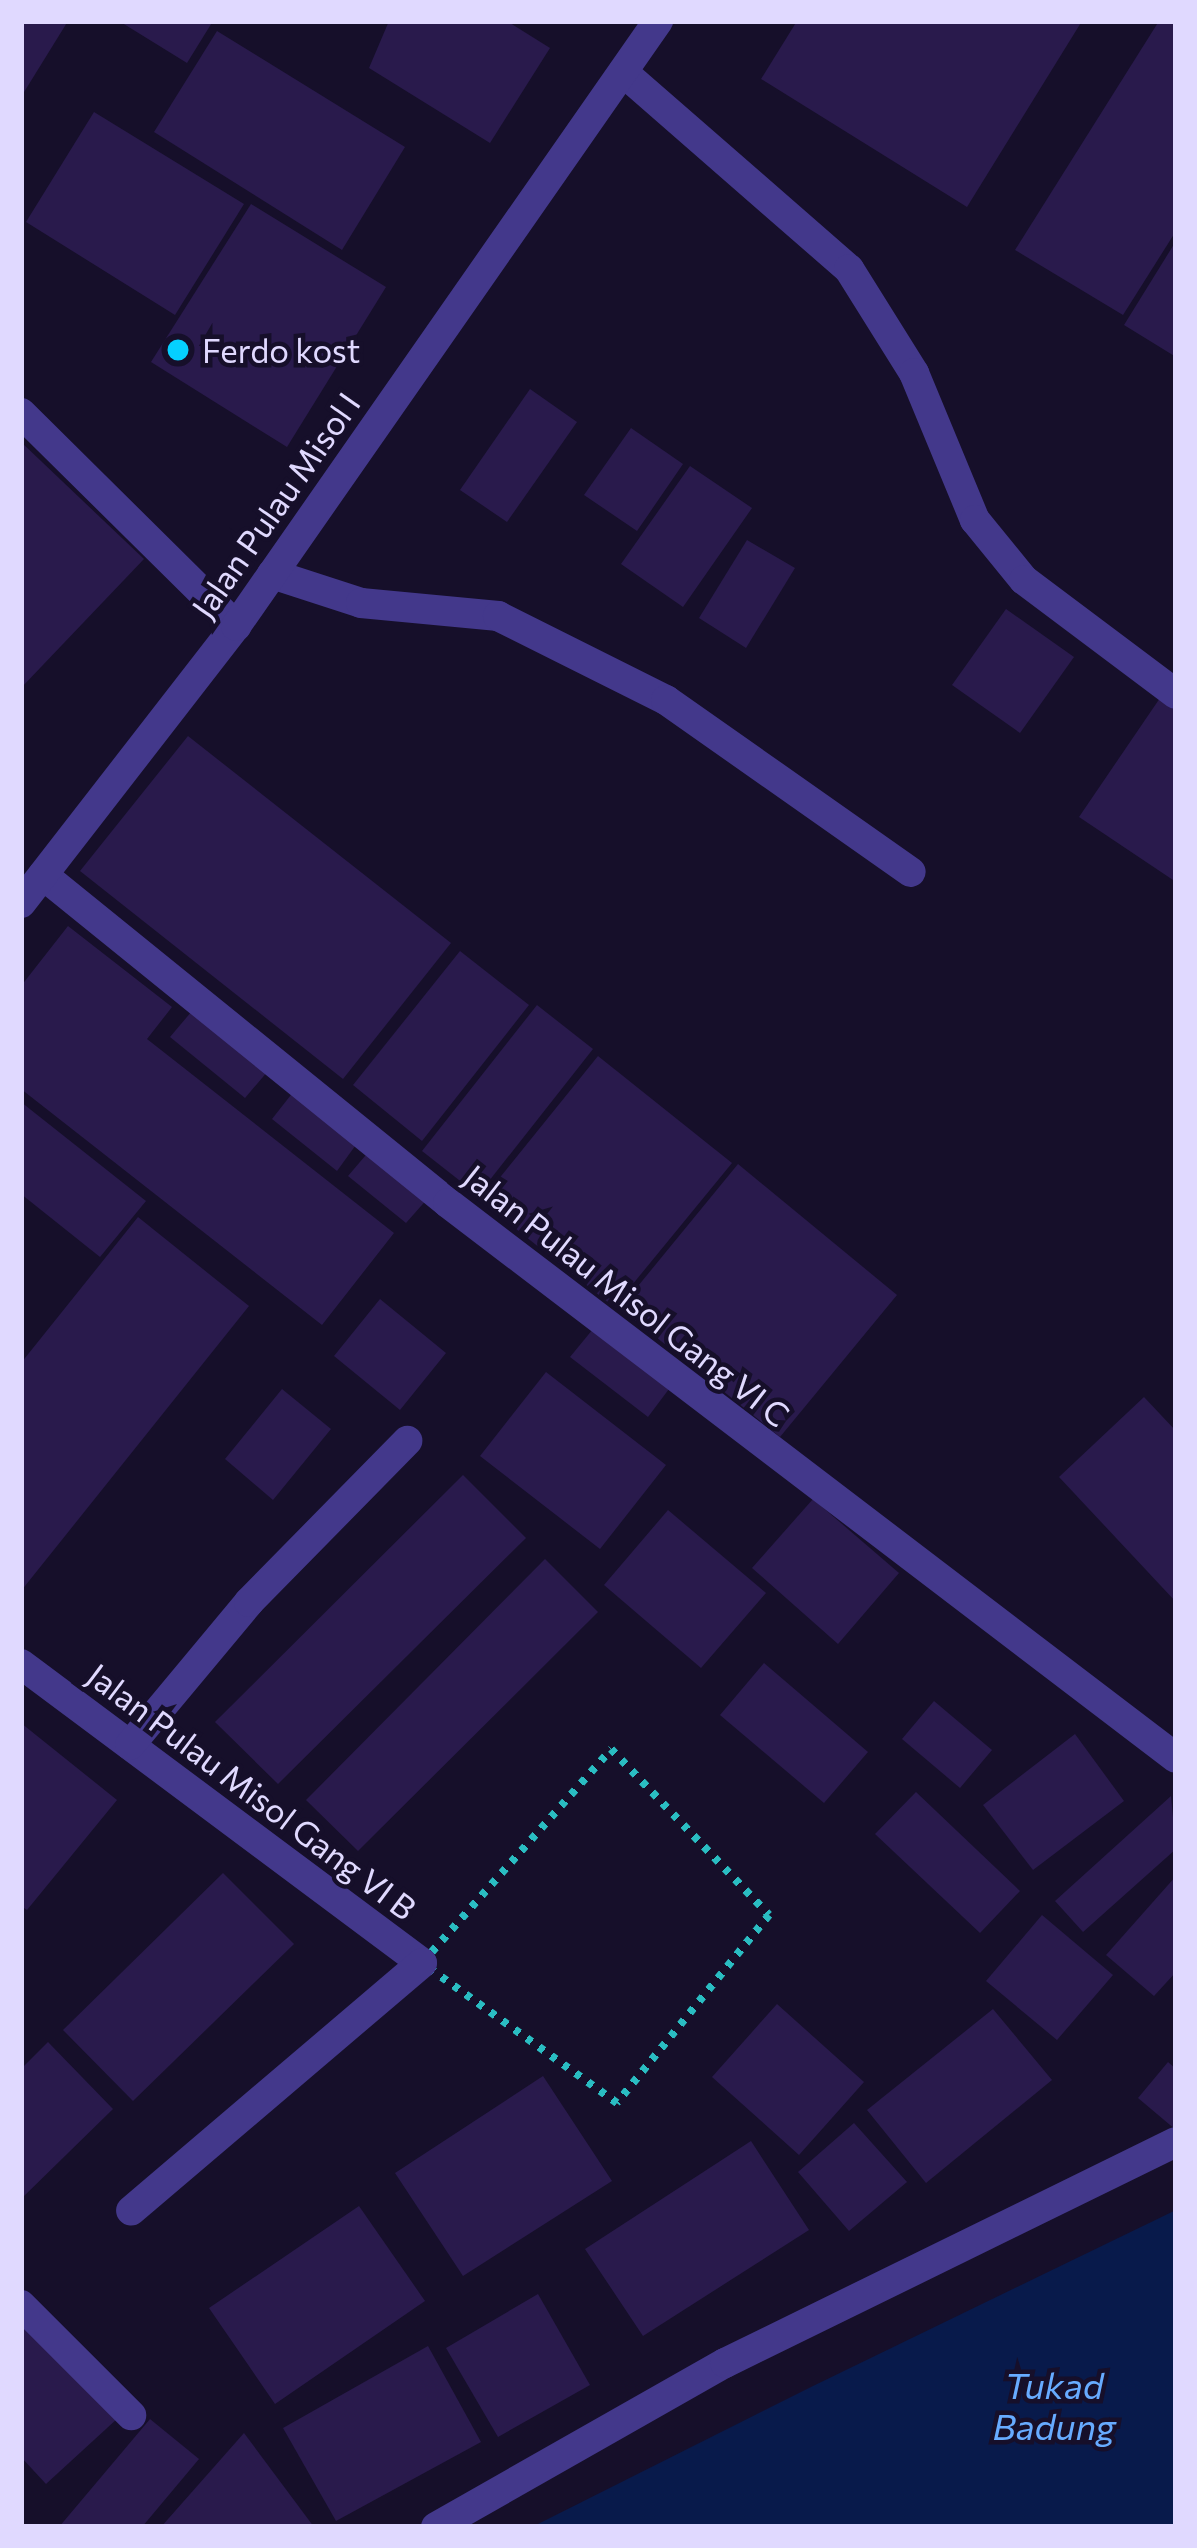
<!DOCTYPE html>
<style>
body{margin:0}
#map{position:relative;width:1197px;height:2548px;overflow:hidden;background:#160f2a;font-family:Commissioner,sans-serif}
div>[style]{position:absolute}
.water>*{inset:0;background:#081a4b}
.building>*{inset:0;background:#291a4c}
.path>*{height:8px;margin-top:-4px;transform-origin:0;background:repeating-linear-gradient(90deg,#2abdc2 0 6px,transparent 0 15px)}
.minor>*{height:30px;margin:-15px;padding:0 15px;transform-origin:15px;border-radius:15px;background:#43388b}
.dots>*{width:33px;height:33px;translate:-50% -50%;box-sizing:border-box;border:6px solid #160f2a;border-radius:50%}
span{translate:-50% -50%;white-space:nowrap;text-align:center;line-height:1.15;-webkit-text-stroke:9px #160f2a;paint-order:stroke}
.poi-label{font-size:33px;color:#e0d9ff}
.left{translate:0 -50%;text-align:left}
.street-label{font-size:33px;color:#e0d9ff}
.water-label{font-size:36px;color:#67abff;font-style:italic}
.frame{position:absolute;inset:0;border:24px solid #e0d9ff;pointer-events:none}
</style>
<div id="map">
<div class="water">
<i style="clip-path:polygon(1176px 2210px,1176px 2527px,532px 2527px,813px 2386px)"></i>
</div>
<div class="building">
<i style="clip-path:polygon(21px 21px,68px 21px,21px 97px)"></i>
<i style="clip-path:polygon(119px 21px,213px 21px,187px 63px)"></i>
<i style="clip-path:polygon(389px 21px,507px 21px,550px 48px,490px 143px,369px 68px)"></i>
<i style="clip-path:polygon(797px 21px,1082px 21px,967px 207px,761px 79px)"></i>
<i style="clip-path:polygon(1159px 21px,1176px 21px,1176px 231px,1123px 315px,1015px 250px)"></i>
<i style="clip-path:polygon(217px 31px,405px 147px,342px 250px,154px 132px)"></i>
<i style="clip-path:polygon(94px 112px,244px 204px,175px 315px,26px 222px)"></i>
<i style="clip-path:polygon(251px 204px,386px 287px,287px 447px,151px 362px)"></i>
<i style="clip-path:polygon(1176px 241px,1176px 357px,1124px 325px)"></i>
<i style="clip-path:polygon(530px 389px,577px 422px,507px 522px,460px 490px)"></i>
<i style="clip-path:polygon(631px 428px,683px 464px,637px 531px,584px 495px)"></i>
<i style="clip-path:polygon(21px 442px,144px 559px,21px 688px)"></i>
<i style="clip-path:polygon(690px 466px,752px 508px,683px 607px,621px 564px)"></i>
<i style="clip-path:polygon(747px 540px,795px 568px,746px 648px,699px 618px)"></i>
<i style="clip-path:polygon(1006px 609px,1074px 657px,1020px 733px,952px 685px)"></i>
<i style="clip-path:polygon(1160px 698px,1176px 708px,1176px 882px,1079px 817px)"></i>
<i style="clip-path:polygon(188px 736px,451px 943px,343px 1079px,80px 871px)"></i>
<i style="clip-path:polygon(68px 926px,172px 1007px,147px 1039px,394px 1233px,322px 1325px,21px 1089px,21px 986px)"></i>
<i style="clip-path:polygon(460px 951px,529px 1005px,422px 1141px,353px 1085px)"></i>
<i style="clip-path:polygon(537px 1005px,593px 1049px,478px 1195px,422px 1151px)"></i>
<i style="clip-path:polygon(192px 1011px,268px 1071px,245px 1098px,170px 1037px)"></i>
<i style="clip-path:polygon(598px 1056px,732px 1163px,614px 1307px,481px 1201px)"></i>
<i style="clip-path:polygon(294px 1091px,358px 1142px,337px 1171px,272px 1119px)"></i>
<i style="clip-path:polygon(21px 1102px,146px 1201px,100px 1257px,21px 1194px)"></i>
<i style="clip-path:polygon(371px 1149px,429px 1197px,406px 1223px,348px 1176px)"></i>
<i style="clip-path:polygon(738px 1164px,897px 1295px,780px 1437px,620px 1308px)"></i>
<i style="clip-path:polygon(138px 1217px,249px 1306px,21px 1591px,21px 1363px)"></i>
<i style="clip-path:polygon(380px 1299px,446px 1353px,400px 1410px,334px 1356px)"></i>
<i style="clip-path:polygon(593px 1329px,669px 1389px,648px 1417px,570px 1357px)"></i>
<i style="clip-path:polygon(546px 1372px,666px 1465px,600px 1549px,480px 1456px)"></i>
<i style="clip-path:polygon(282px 1389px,331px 1429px,273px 1500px,225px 1459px)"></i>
<i style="clip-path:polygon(1144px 1397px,1176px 1431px,1176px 1602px,1059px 1477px)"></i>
<i style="clip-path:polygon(463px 1475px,526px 1538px,278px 1784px,215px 1722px)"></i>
<i style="clip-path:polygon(813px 1499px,899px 1573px,838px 1644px,752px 1568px)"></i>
<i style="clip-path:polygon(668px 1510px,766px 1593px,701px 1668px,604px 1585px)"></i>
<i style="clip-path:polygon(545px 1559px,598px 1612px,358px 1851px,306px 1800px)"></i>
<i style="clip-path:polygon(764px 1663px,868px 1752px,824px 1803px,720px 1715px)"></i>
<i style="clip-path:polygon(934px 1701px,992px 1750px,960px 1788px,902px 1739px)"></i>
<i style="clip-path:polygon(21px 1723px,117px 1800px,27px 1910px,21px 1906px)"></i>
<i style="clip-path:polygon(1075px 1734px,1124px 1801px,1033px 1870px,983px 1805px)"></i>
<i style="clip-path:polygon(916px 1792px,1020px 1891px,980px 1933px,875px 1834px)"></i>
<i style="clip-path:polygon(1171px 1796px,1176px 1849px,1083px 1932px,1055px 1901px)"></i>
<i style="clip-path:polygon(223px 1873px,294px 1944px,133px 2101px,63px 2030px)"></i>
<i style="clip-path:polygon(1176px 1876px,1176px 1972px,1154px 1996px,1106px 1955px)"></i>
<i style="clip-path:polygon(1042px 1915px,1113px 1975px,1057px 2040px,986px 1981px)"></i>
<i style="clip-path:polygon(777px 2004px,864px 2082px,799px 2155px,712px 2077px)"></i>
<i style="clip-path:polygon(993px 2009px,1052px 2080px,926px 2183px,867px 2110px)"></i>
<i style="clip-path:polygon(48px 2042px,113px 2109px,21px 2199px,21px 2069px)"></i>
<i style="clip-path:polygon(1168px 2062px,1176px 2069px,1176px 2130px,1138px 2098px)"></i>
<i style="clip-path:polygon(543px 2076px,612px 2181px,463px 2276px,395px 2173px)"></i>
<i style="clip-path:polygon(854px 2123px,907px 2182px,849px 2231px,798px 2172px)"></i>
<i style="clip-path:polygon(751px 2141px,809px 2230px,643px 2336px,585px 2249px)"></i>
<i style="clip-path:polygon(359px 2206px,425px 2301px,275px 2404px,209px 2308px)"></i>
<i style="clip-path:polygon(538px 2294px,590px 2385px,498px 2437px,446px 2348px)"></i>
<i style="clip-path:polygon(21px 2314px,118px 2418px,46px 2484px,21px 2457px)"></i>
<i style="clip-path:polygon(428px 2346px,481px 2442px,336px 2521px,283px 2428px)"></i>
<i style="clip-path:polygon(150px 2419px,199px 2459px,142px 2527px,59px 2527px)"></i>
<i style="clip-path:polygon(244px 2433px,314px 2527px,161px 2527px)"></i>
</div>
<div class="path">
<i style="left:611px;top:1749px;width:229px;rotate:46.4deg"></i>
<i style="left:769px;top:1915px;width:242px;rotate:129deg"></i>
<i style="left:617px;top:2103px;width:240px;rotate:-144.3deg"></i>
<i style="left:422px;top:1963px;width:286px;rotate:-48.5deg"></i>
</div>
<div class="minor">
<i style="left:623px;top:72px;width:300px;rotate:41.1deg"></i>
<i style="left:849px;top:269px;width:123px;rotate:58deg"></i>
<i style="left:914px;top:373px;width:159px;rotate:67.5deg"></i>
<i style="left:975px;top:520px;width:77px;rotate:50.8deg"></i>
<i style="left:1024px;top:580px;width:190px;rotate:36.9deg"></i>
<i style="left:21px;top:413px;width:303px;rotate:44.7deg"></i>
<i style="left:272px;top:574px;width:94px;rotate:18deg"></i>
<i style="left:361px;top:603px;width:138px;rotate:5.4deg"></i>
<i style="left:498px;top:616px;width:188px;rotate:26.6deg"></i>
<i style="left:666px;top:700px;width:299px;rotate:35.1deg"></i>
<i style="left:43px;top:875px;width:521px;rotate:39deg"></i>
<i style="left:448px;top:1203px;width:915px;rotate:37.32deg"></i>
<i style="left:21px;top:903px;width:351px;rotate:-52.2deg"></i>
<i style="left:236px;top:626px;width:738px;rotate:-55.1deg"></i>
<i style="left:21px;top:1664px;width:500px;rotate:36.71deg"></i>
<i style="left:422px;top:1963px;width:382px;rotate:139.6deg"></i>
<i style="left:130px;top:1745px;width:186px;rotate:-50.2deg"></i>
<i style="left:249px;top:1602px;width:226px;rotate:-45.5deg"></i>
<i style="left:21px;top:2305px;width:156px;rotate:45deg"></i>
<i style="left:436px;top:2527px;width:332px;rotate:-29.6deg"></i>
<i style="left:725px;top:2363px;width:502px;rotate:-26.11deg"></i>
</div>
<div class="dots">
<i style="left:178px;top:350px;background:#05d0ff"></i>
</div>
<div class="poi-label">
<span class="left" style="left:202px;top:350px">Ferdo kost</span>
</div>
<div class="street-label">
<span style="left:275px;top:505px;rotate:-55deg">Jalan Pulau Misol I</span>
<span style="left:627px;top:1295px;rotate:38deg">Jalan Pulau Misol Gang VI C</span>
<span style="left:252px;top:1791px;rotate:37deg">Jalan Pulau Misol Gang VI B</span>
</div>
<div class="water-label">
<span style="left:1054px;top:2405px">Tukad<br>Badung</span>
</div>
<div class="frame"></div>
</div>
